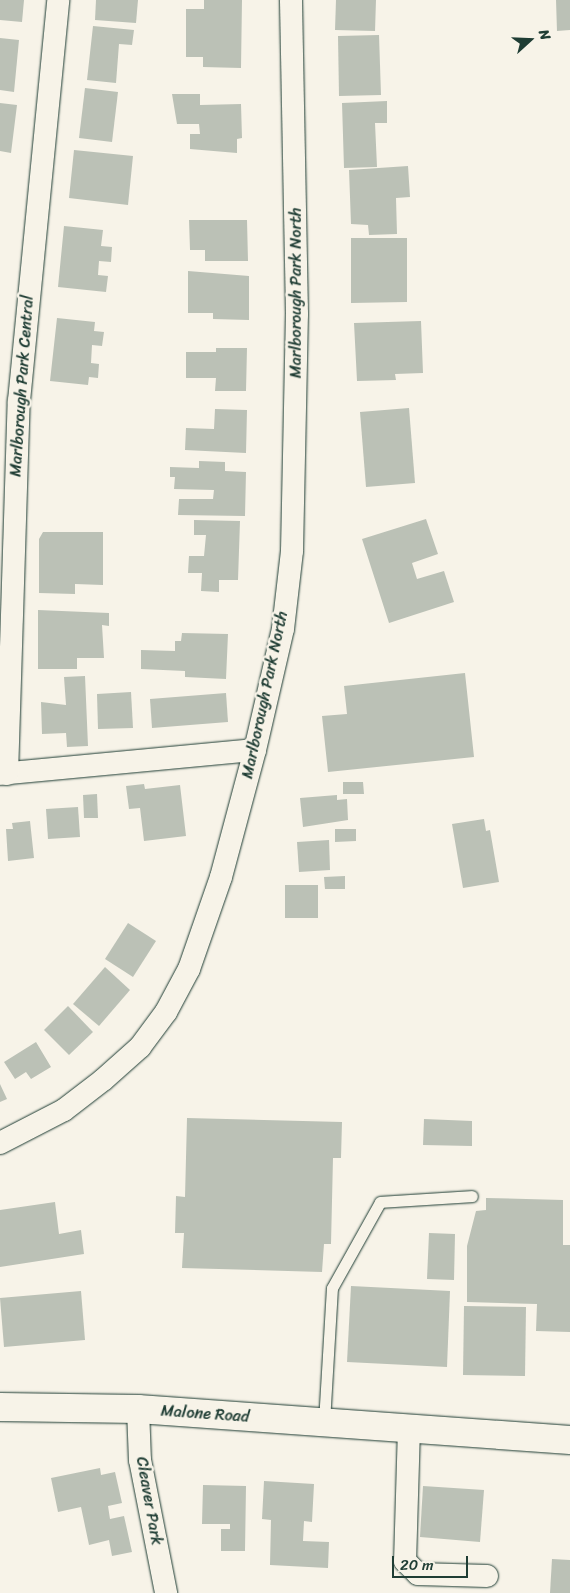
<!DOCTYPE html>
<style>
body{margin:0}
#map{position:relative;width:570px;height:1593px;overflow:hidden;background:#f7f3e8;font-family:Sriracha,sans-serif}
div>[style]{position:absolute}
.building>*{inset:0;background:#bbc1b6}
.roads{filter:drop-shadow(0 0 1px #1f3d34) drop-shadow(0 0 1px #1f3d34)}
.service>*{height:11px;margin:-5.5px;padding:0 5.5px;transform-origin:5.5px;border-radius:5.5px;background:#f7f3e8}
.minor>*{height:22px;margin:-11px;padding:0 11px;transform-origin:11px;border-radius:11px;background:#f7f3e8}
.secondary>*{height:28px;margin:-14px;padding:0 14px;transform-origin:14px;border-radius:14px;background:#f7f3e8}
span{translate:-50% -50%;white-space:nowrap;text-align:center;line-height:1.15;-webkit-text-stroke:5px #f7f3e8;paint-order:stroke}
.street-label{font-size:16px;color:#1f3d34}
.north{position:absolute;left:505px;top:15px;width:50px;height:50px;-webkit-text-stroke:4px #f7f3e8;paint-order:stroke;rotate:70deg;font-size:14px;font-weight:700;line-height:20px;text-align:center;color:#1f3d34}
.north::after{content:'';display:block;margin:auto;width:18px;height:22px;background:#1f3d34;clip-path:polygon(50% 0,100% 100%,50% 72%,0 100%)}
.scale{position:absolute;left:392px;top:1556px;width:76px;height:22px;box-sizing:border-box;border:2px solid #1f3d34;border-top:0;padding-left:6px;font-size:15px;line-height:18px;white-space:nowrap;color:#1f3d34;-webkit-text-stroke:4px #f7f3e8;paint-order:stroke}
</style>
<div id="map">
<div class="building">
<i style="clip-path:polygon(0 0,24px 0,22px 22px,0 20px)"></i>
<i style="clip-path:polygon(96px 0,138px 0,136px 23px,95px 20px)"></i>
<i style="clip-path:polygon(204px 0,242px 0,241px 68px,203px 67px,203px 57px,186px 57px,186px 9px,204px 9px)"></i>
<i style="clip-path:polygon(336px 0,376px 0,375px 31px,335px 30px)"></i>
<i style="clip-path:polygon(556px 0,570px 0,570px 30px,557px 31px)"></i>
<i style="clip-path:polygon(93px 26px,134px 30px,132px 45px,119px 44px,116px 83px,87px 80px)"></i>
<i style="clip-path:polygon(379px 35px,381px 95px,339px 96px,338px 36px)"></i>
<i style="clip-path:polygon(0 38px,19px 40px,14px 92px,0 90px)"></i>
<i style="clip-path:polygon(85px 88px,118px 92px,112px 142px,79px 138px)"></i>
<i style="clip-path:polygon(172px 94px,200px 94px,200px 105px,241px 104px,242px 138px,237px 139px,237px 153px,190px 149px,190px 134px,200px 134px,199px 124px,177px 124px)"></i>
<i style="clip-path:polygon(387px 101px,387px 123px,375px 123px,377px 167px,344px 168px,342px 103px)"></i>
<i style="clip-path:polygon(0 103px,17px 105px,11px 153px,0 151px)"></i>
<i style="clip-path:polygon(74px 150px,133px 156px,128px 205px,69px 198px)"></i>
<i style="clip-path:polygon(408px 166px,410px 197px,396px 198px,397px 234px,369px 235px,368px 225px,351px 224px,349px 170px)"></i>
<i style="clip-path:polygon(189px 220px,247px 220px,248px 261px,205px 261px,205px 250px,190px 250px)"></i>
<i style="clip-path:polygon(64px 226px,103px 230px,101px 246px,112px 247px,111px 262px,99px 261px,98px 275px,108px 276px,106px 292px,58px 287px)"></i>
<i style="clip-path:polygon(351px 238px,407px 238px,407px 302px,351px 303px)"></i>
<i style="clip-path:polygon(188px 271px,249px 276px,249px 320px,213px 319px,213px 313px,188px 313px)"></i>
<i style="clip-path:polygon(57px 318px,95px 322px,94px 331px,104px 332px,102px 346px,92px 345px,91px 363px,99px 364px,98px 378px,89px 377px,88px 385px,50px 381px)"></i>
<i style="clip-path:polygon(421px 321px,423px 373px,395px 374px,396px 380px,357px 381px,354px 323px)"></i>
<i style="clip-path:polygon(216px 348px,247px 348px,246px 391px,215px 391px,216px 378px,186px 378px,186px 352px,216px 352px)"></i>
<i style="clip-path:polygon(409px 408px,415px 483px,366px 487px,360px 412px)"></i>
<i style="clip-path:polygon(215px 409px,247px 410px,246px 453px,185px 450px,186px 428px,214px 429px)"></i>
<i style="clip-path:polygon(199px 461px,225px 462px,225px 471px,246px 472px,245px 516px,178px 515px,179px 499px,213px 499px,214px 490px,174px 489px,175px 477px,170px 477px,170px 467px,199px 468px)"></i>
<i style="clip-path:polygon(426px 519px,438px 554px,412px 563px,417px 579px,444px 571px,454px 602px,389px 623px,362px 539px)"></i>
<i style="clip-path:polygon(194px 520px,240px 521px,238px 580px,219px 580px,219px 592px,201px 591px,202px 573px,188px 573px,189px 556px,204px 556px,206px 535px,194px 535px)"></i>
<i style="clip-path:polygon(43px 532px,103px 532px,103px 585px,75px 584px,75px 594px,39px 593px,39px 539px)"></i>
<i style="clip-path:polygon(38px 610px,109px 613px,109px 626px,102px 625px,104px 658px,77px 658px,77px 669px,38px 669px)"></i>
<i style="clip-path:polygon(182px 633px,228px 634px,226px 679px,185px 677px,185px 671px,141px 669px,141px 650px,175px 651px,175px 641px,181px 641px)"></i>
<i style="clip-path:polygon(465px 673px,474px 757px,328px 772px,322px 716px,347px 714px,344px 686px)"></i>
<i style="clip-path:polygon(85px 676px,88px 746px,67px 747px,66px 733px,42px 734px,41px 702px,66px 705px,64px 677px)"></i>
<i style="clip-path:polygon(131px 692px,133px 728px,98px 729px,97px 694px)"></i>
<i style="clip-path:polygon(226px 693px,228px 722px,152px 728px,150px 699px)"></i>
<i style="clip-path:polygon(343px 782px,363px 782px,364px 794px,343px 794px)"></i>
<i style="clip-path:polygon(144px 784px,145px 789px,180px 785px,186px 836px,144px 841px,140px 808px,129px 809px,126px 786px)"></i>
<i style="clip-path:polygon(97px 794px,98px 818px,84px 818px,83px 795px)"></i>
<i style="clip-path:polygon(337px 795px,337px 800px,347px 799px,348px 820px,303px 827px,300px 798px)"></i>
<i style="clip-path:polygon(78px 807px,80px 837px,48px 839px,46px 809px)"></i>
<i style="clip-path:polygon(484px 819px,486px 831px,490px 830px,499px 882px,463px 888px,452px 824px)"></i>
<i style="clip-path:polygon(30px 821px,34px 858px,8px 861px,6px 829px,13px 829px,12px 823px)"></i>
<i style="clip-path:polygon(335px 829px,356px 829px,356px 841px,335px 842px)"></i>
<i style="clip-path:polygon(329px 840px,330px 870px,299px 872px,297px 842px)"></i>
<i style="clip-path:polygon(345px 876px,345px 889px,325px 889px,324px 877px)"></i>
<i style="clip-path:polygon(285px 885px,318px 885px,318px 918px,285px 918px)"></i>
<i style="clip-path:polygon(128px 923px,156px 941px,133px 977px,105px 959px)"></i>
<i style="clip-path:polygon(105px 967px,130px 990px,99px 1026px,73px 1004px)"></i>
<i style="clip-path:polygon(68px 1006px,93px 1032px,69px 1055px,44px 1030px)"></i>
<i style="clip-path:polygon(36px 1042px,51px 1067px,31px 1079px,26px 1072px,15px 1079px,4px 1062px)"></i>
<i style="clip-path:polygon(0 1084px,7px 1099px,0 1102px)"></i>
<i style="clip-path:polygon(187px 1118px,342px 1122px,341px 1158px,333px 1158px,331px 1244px,324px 1244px,322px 1272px,182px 1268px,184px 1233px,175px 1233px,176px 1196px,185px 1197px)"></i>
<i style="clip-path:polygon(424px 1119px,472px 1121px,472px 1146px,423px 1145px)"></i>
<i style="clip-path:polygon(486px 1198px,563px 1200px,563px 1245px,570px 1245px,570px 1332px,536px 1331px,537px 1304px,467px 1302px,467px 1246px,476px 1211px,486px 1210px)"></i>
<i style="clip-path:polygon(55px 1202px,59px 1234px,81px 1230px,84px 1254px,0 1267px,0 1210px)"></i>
<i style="clip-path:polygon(429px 1233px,455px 1234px,454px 1280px,427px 1279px)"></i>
<i style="clip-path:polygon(351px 1286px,450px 1291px,447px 1367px,347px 1362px)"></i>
<i style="clip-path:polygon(81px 1291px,85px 1340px,4px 1347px,0 1298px)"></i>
<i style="clip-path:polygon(464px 1306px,526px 1307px,525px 1376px,463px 1375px)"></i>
<i style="clip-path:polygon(100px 1468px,101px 1475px,115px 1472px,122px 1503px,108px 1506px,110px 1519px,124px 1516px,132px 1552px,112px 1556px,109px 1540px,89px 1545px,81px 1507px,58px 1512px,51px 1478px)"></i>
<i style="clip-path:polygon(264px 1481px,314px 1484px,312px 1522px,304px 1521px,303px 1541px,329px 1542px,328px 1568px,270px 1565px,271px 1520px,262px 1519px)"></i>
<i style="clip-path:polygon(203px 1485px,246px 1486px,245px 1551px,221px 1551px,221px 1529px,230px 1529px,230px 1524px,202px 1524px)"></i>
<i style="clip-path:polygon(423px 1486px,484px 1490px,480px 1542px,420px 1537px)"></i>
<i style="clip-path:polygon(552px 1559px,570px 1560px,570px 1593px,550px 1593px)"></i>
</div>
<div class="roads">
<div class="service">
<i style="left:324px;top:1422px;width:134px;rotate:-86.6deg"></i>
<i style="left:332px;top:1288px;width:98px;rotate:-60.8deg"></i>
<i style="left:380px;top:1202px;width:92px;rotate:-3.7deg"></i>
</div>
<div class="minor">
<i style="left:0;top:774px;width:256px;rotate:-5.4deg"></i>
<i style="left:7px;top:774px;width:373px;rotate:-88.2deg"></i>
<i style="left:19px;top:401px;width:403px;rotate:-84.4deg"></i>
<i style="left:0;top:1143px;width:72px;rotate:-27.3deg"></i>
<i style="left:64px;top:1110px;width:49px;rotate:-37.6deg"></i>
<i style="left:103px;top:1080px;width:50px;rotate:-41.7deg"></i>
<i style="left:140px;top:1047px;width:44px;rotate:-53.4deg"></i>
<i style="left:166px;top:1012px;width:49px;rotate:-61.9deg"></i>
<i style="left:189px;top:969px;width:97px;rotate:-70.8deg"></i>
<i style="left:221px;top:877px;width:131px;rotate:-75deg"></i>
<i style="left:255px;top:750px;width:124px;rotate:-77deg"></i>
<i style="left:283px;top:629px;width:79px;rotate:-83.4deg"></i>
<i style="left:292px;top:551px;width:237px;rotate:-88.8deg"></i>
<i style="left:297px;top:314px;width:314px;rotate:-91.1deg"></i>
<i style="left:138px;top:1409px;width:51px;rotate:87.8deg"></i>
<i style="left:140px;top:1460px;width:136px;rotate:78.9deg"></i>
<i style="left:409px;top:1428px;width:133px;rotate:91.7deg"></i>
<i style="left:405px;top:1561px;width:18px;rotate:45deg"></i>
<i style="left:418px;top:1574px;width:69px;rotate:1.7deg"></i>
</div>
<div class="secondary">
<i style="left:0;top:1407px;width:138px;rotate:0.8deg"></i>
<i style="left:138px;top:1409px;width:433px;rotate:4.1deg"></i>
</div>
</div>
<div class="street-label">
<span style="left:296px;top:293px;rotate:-90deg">Marlborough Park North</span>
<span style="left:22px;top:386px;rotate:-86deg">Marlborough Park Central</span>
<span style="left:265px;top:695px;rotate:-78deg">Marlborough Park North</span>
<span style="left:205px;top:1414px;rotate:4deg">Malone Road</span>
<span style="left:149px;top:1501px;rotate:80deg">Cleaver Park</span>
</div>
<div class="north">N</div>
<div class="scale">20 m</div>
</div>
